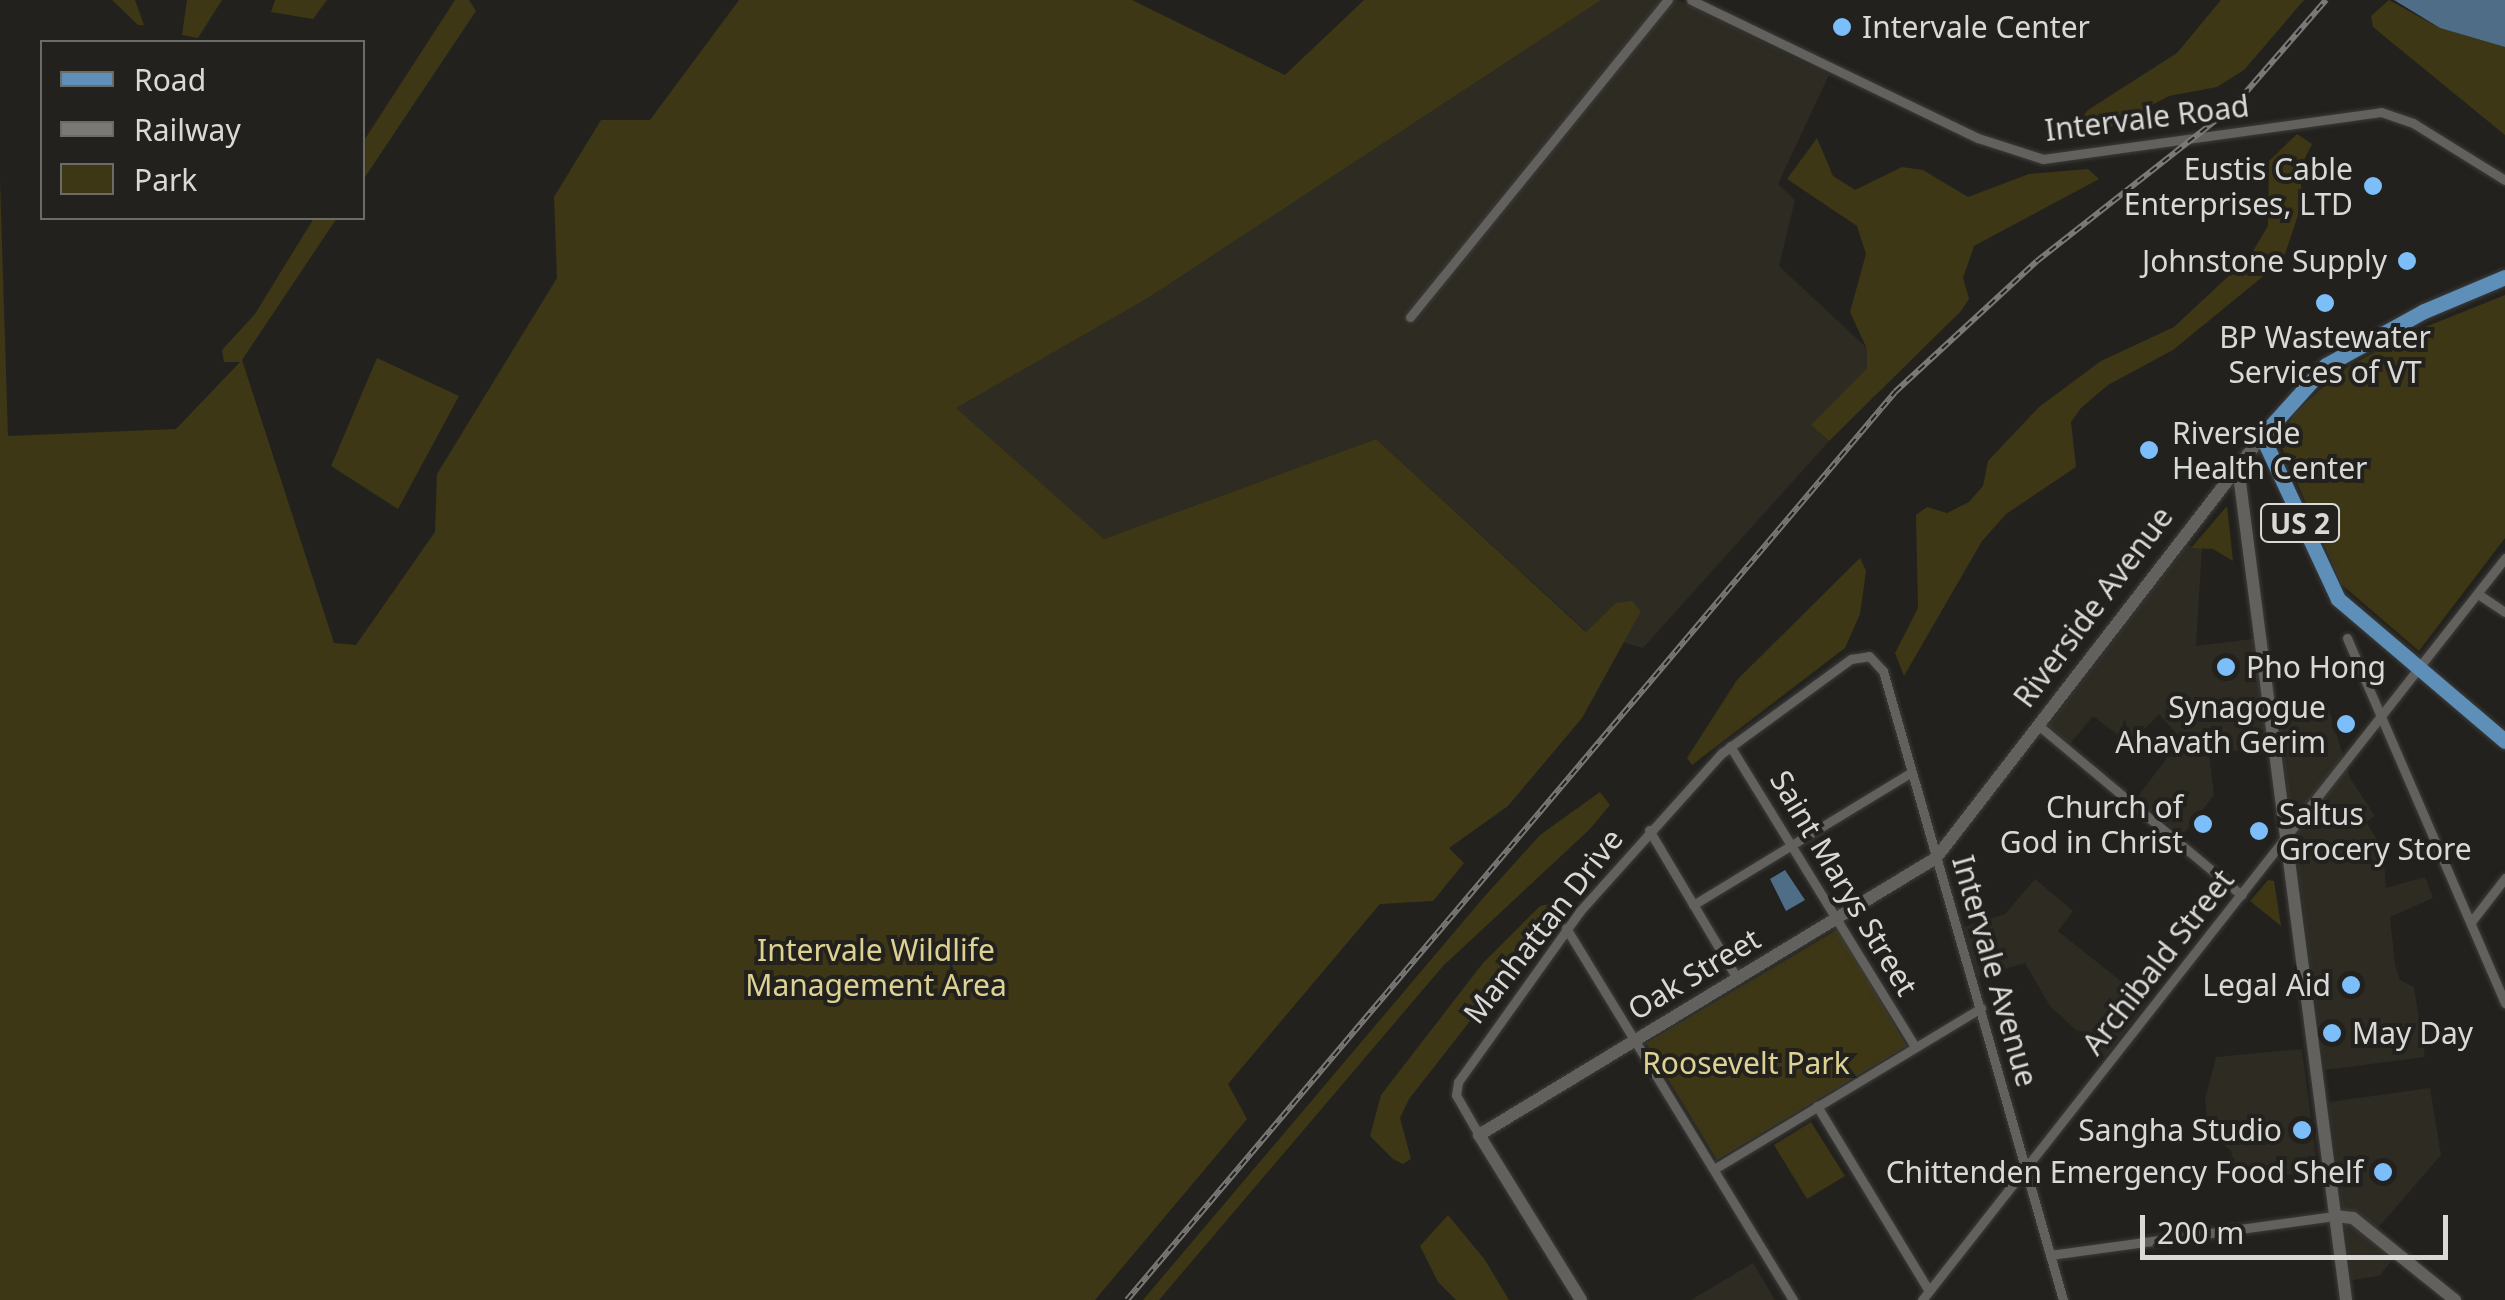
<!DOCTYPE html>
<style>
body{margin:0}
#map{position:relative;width:2505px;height:1300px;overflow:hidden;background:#22211e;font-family:"Noto Sans",sans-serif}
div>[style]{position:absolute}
.built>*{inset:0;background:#2d2b22}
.green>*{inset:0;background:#3d3716}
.water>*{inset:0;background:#506d88}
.roads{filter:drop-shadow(0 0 2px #3c3c3a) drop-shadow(0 0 2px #3c3c3a)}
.street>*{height:9px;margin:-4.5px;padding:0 4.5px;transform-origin:4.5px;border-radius:4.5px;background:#62615e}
.secondary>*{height:12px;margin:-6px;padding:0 6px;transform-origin:6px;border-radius:6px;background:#62615e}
.primary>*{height:15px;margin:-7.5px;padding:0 7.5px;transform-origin:7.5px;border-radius:7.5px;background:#5d8fb8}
.rail>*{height:6px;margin-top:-3px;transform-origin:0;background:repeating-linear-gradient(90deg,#22211e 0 8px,#7a7977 0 16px);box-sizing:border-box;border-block:2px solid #7a7977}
.dots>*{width:28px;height:28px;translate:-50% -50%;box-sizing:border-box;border:5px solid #22211e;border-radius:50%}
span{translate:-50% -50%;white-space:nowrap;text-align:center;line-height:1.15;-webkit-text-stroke:8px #22211e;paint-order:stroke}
.shield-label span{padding:2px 8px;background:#22211e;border:2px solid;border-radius:8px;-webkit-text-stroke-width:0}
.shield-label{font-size:28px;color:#d9d9d7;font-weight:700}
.poi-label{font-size:30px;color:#d9d9d7}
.left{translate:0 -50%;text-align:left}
.right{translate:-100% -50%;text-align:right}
.street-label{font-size:30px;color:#d9d9d7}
.park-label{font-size:30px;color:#ded292}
.legend{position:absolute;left:40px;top:40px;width:325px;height:180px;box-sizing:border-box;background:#22211e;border:2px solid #6b6b68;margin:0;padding:12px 18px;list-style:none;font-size:30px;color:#d9d9d7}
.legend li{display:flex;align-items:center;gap:20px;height:50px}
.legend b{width:50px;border:2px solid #6b6b68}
.scale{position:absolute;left:2140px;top:1215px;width:308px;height:45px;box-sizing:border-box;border:5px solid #d9d9d7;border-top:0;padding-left:12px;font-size:30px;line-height:35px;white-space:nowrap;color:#d9d9d7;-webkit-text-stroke:8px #22211e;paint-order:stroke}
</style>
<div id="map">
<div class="built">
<i style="clip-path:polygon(1601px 0,1678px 0,1829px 75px,1778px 184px,1795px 200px,1779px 266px,1868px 349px,1867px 368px,1812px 425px,1829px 441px,1643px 648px,1587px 632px,1376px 439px,1104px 539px,955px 408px,1148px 298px)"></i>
<i style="clip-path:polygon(2187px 545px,2202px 548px,2196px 646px,2268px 637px,2278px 711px,2327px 703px,2350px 778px,2375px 816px,2366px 822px,2383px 849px,2386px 888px,2425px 877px,2433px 898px,2390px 917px,2395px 965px,2400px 980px,2414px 987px,2425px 1057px,2325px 1070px,2282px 747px,2209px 753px,2214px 795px,2182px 836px,2136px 799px,2181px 739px,2159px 714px,2130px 744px,2093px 716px,2070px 744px,2048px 726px)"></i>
<i style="clip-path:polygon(2035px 879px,2073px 911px,2058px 931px,2147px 1002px,2105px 1057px,2050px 1006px,2025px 963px,1978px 977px,1964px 927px,2005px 914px)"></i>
<i style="clip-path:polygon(2302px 1049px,2318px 1172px,2236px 1180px,2231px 1151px,2208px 1131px,2205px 1099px,2216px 1057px)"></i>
<i style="clip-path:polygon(2430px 1088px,2441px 1155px,2378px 1228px,2402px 1249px,2379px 1276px,2352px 1280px,2329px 1102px)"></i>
<i style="clip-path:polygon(1753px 1263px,1775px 1300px,1691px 1300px)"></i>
</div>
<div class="green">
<i style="clip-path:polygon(112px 0,135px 0,144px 25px,138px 25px)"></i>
<i style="clip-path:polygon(187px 0,222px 0,198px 38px,182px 35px)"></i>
<i style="clip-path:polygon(275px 0,327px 0,313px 19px,271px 12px)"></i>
<i style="clip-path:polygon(455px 0,469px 0,476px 11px,363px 180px,363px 142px)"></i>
<i style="clip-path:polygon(739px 0,1132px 0,1285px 75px,1364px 0,1601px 0,1148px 298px,956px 408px,1104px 539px,1376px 439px,1586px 632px,1616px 603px,1632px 601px,1641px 611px,1582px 718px,1508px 806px,1449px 848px,1464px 863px,1433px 901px,1380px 904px,1228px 1084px,1247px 1119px,1095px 1300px,0 1300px,0 179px,8px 436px,176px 429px,240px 362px,224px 362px,222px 350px,255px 314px,314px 218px,337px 218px,242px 360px,334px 643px,356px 645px,435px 532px,437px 474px,557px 278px,554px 197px,601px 120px,650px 120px)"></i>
<i style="clip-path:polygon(2221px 0,2304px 0,2244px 70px,2217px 87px,2169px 96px,2094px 136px,2065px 138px,2088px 110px,2177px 53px)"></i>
<i style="clip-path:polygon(2389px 0,2440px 28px,2505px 47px,2505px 135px,2373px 27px,2371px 16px)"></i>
<i style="clip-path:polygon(2297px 134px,2312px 144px,2301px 166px,2301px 206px,2283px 260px,2173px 350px,2108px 385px,2081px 408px,2071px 422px,2076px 467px,2006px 514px,1982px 541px,1904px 676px,1895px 653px,1918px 608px,1916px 515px,1927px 507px,1947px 513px,1969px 502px,1983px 486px,1988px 461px,2039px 407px,2101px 361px,2174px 327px,2250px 256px,2268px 226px,2269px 161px)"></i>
<i style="clip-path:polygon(1817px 138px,1833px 176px,1855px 190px,1902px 167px,1923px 170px,1968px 197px,2029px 174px,2088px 169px,2099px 179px,1974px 246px,1963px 278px,1969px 299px,1961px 311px,1829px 441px,1811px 425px,1867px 368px,1867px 349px,1850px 312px,1866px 254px,1857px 226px,1787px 179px)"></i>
<i style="clip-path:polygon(2505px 295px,2505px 538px,2419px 651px,2341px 584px,2279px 441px,2294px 414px,2339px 372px,2405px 335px)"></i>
<i style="clip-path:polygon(377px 358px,459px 396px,398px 509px,331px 466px)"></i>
<i style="clip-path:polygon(2227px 506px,2233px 561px,2213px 549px,2191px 548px)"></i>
<i style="clip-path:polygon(1860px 558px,1866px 571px,1860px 614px,1845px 648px,1692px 765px,1687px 758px,1737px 680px)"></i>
<i style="clip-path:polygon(1600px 792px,1610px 805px,1590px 829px,1443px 966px,1159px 1300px,1143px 1300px,1484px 897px,1540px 835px)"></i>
<i style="clip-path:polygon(2268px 880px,2274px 881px,2281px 926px,2250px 901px)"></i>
<i style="clip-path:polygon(1553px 903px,1553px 915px,1409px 1099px,1400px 1118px,1411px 1159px,1403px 1164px,1393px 1159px,1370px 1136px,1381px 1095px,1483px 963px,1540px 906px)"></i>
<i style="clip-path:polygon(1838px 929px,1907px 1046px,1717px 1160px,1646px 1043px)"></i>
<i style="clip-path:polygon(1811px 1122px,1845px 1176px,1807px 1199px,1774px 1145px)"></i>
<i style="clip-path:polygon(1448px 1215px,1485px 1260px,1509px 1300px,1456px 1300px,1438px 1282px,1420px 1246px)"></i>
</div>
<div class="water">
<i style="clip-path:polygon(2394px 0,2505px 0,2505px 47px,2440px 28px)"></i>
<i style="clip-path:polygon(1785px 870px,1805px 900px,1786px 911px,1770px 879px)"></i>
</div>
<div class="roads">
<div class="street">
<i style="left:1691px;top:0;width:318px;rotate:25.7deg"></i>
<i style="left:1978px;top:138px;width:68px;rotate:17.9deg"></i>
<i style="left:2043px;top:159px;width:341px;rotate:-7.9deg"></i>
<i style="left:2381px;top:112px;width:34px;rotate:19deg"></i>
<i style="left:2413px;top:123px;width:108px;rotate:31.8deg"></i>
<i style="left:1410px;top:317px;width:409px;rotate:-50.9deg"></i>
<i style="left:2478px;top:594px;width:32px;rotate:34deg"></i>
<i style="left:2347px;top:638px;width:398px;rotate:66.6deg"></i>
<i style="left:2038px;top:725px;width:265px;rotate:39.9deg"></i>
<i style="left:1730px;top:746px;width:353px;rotate:58.4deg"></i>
<i style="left:1649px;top:830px;width:172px;rotate:59.3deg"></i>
<i style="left:1693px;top:905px;width:256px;rotate:-31.3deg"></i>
<i style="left:2471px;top:922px;width:56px;rotate:-52.3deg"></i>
<i style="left:1566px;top:928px;width:436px;rotate:58.6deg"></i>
<i style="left:1817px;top:1106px;width:216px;rotate:58.8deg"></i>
<i style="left:1479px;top:1135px;width:46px;rotate:-119.9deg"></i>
<i style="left:1456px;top:1095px;width:13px;rotate:-81deg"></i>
<i style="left:1458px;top:1082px;width:210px;rotate:-54.5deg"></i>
<i style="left:1580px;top:911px;width:212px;rotate:-48.1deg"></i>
<i style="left:1722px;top:753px;width:160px;rotate:-36.1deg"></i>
<i style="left:1851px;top:659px;width:18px;rotate:-9deg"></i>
<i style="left:1869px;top:656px;width:21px;rotate:47deg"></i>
<i style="left:1883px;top:671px;width:654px;rotate:74.03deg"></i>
<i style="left:1714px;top:1169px;width:312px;rotate:-31.1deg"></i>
<i style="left:2050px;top:1255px;width:287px;rotate:-7.8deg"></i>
<i style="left:1922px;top:1300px;width:944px;rotate:-51.84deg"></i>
</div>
<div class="secondary">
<i style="left:2238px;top:467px;width:840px;rotate:82.61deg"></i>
<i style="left:2334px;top:1216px;width:19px;rotate:6deg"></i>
<i style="left:2353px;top:1218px;width:131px;rotate:38.8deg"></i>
<i style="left:1581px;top:1300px;width:194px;rotate:-121.7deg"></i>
<i style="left:1479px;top:1135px;width:534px;rotate:-31.22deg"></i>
<i style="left:1936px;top:858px;width:533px;rotate:-52.31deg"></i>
</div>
<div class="primary">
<i style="left:2505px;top:277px;width:88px;rotate:157.2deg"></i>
<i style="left:2424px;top:311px;width:112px;rotate:151.1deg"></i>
<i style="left:2326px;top:365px;width:96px;rotate:132deg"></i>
<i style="left:2262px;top:436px;width:180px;rotate:65deg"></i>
<i style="left:2338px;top:599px;width:219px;rotate:40.4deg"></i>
</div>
</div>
<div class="rail">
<i style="left:1127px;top:1300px;width:1189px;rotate:-49.77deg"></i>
<i style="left:1895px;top:392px;width:193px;rotate:-42.7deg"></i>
<i style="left:2037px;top:261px;width:249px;rotate:-38.2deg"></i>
<i style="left:2233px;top:107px;width:142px;rotate:-49deg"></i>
</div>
<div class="dots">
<i style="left:1842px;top:27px;background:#7cbef9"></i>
<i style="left:2373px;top:186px;background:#7cbef9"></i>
<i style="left:2407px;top:261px;background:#7cbef9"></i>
<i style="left:2325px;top:303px;background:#7cbef9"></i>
<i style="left:2149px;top:450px;background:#7cbef9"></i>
<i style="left:2226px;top:667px;background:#7cbef9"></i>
<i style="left:2346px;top:724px;background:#7cbef9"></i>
<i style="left:2203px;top:824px;background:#7cbef9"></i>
<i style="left:2259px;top:831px;background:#7cbef9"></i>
<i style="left:2351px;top:985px;background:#7cbef9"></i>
<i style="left:2332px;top:1033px;background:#7cbef9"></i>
<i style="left:2302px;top:1130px;background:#7cbef9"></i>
<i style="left:2383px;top:1172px;background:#7cbef9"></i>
</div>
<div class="shield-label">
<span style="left:2300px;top:523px">US 2</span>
</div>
<div class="poi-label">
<span class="left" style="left:1862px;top:27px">Intervale Center</span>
<span class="right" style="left:2353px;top:186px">Eustis Cable<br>Enterprises, LTD</span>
<span class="right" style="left:2387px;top:261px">Johnstone Supply</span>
<span style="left:2325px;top:354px">BP Wastewater<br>Services of VT</span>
<span class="left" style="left:2172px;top:450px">Riverside<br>Health Center</span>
<span class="left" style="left:2246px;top:667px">Pho Hong</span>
<span class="right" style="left:2326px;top:724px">Synagogue<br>Ahavath Gerim</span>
<span class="right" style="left:2183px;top:824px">Church of<br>God in Christ</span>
<span class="left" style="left:2279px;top:831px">Saltus<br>Grocery Store</span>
<span class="right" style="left:2331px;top:985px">Legal Aid</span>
<span class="left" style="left:2352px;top:1033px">May Day</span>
<span class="right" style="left:2282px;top:1130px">Sangha Studio</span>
<span class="right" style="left:2363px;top:1172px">Chittenden Emergency Food Shelf</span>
</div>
<div class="street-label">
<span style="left:2147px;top:118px;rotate:-7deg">Intervale Road</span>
<span style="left:2093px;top:607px;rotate:-53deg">Riverside Avenue</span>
<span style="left:1844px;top:883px;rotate:59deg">Saint Marys Street</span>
<span style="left:1543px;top:926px;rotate:-52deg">Manhattan Drive</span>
<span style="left:2158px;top:962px;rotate:-52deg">Archibald Street</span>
<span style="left:1995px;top:971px;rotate:74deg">Intervale Avenue</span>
<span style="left:1694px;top:974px;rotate:-31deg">Oak Street</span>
</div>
<div class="park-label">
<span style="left:876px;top:967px">Intervale Wildlife<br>Management Area</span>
<span style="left:1746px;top:1063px">Roosevelt Park</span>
</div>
<ul class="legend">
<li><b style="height:12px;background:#5d8fb8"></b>Road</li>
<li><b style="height:12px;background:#7a7977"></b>Railway</li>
<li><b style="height:28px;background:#3d3716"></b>Park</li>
</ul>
<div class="scale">200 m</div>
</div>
